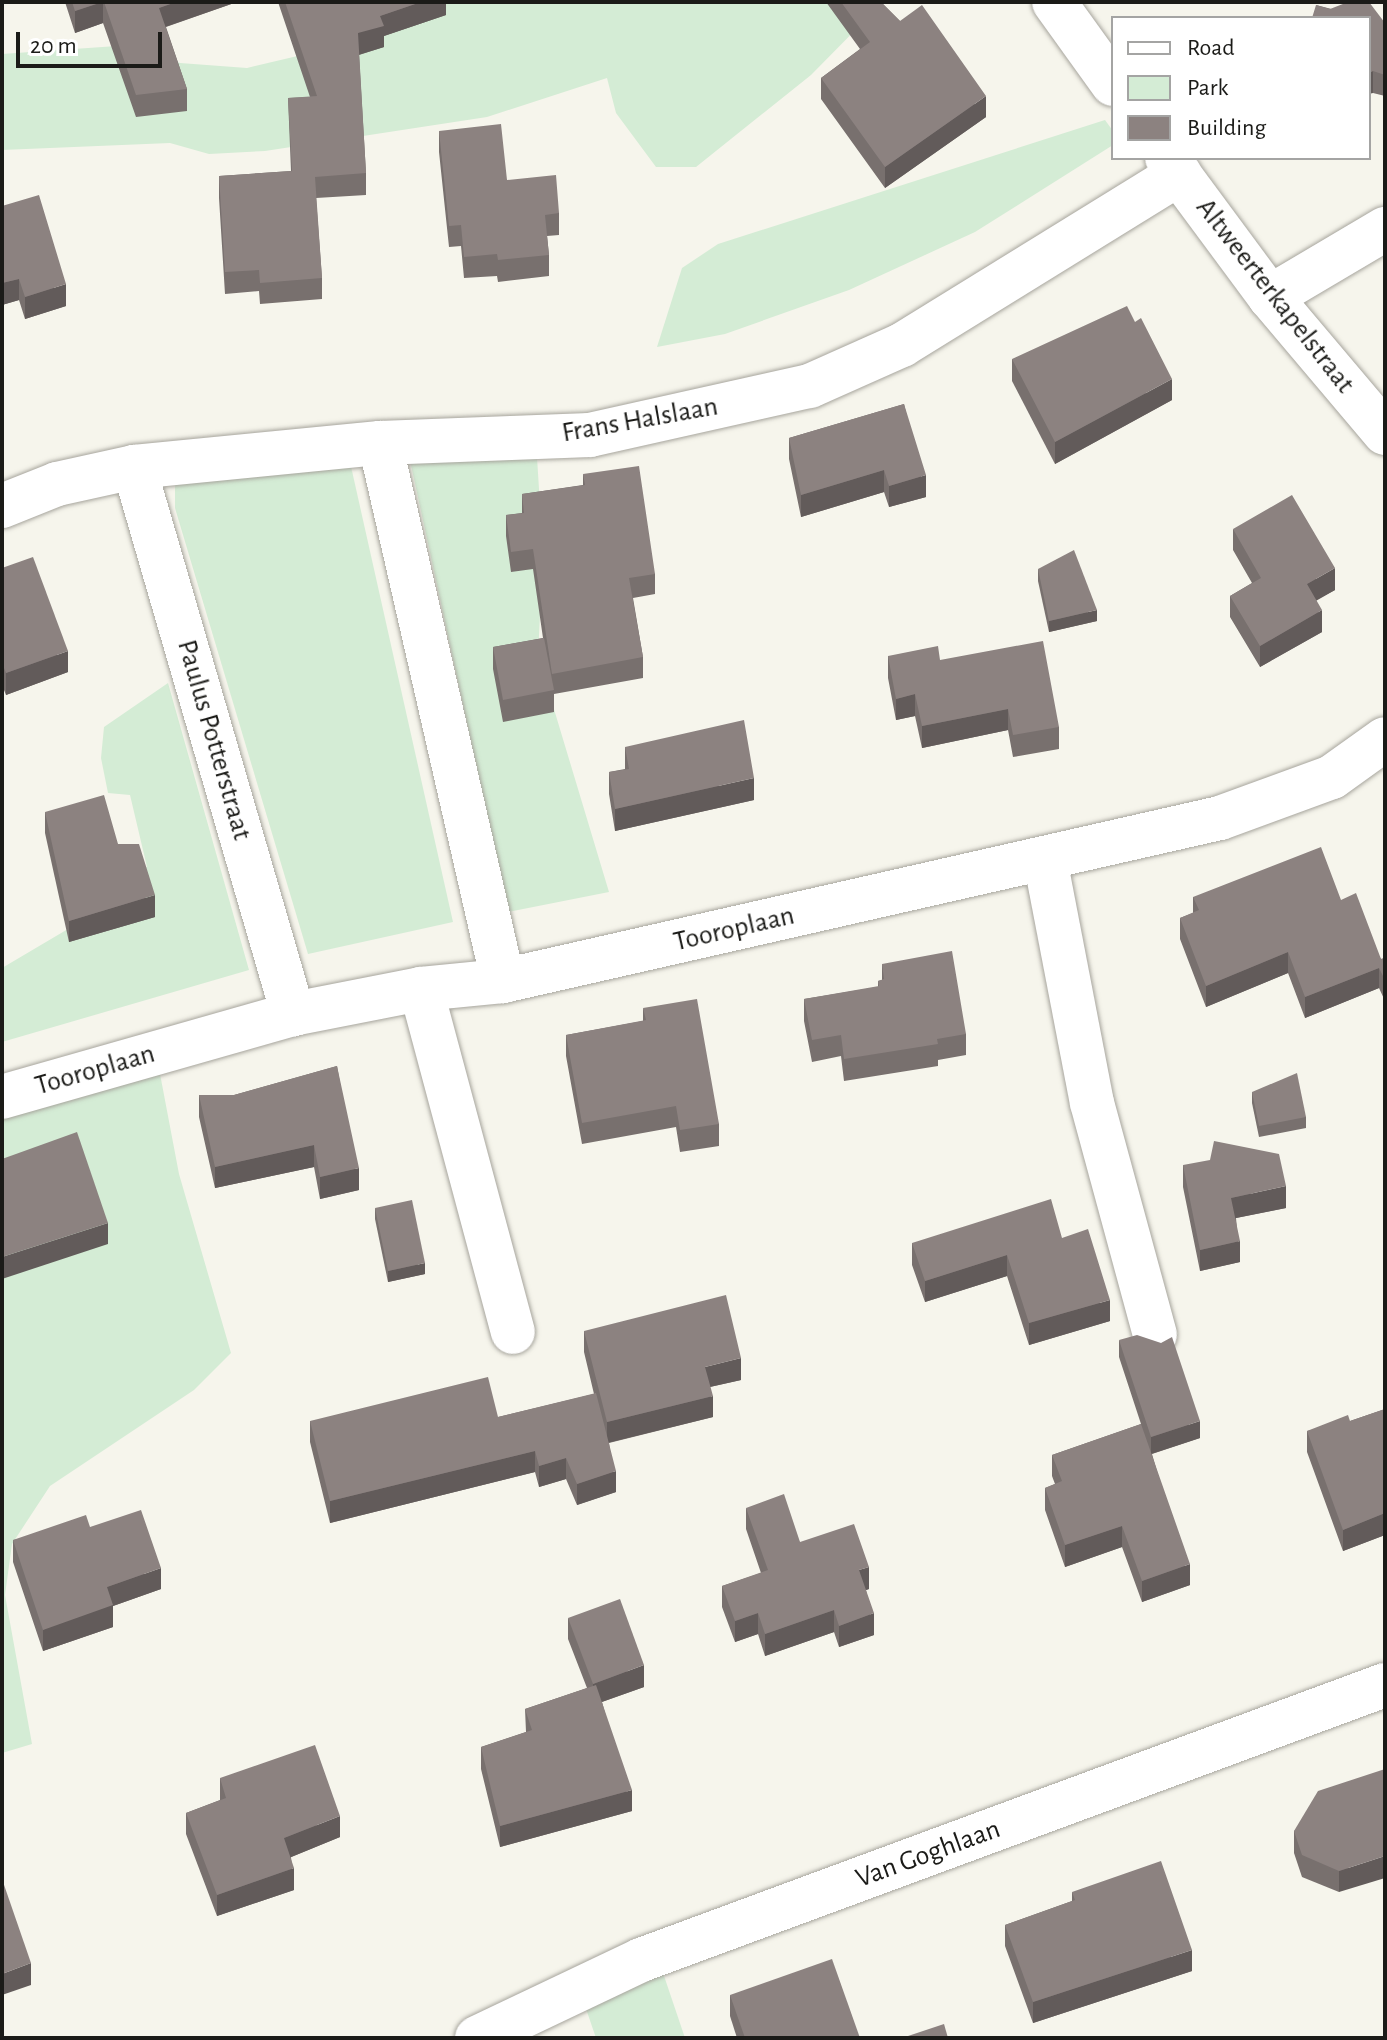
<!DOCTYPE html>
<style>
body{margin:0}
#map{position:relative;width:1387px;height:2040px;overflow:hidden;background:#f6f5ec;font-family:"Alegreya Sans",sans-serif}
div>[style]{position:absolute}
.green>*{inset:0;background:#d4ecd5}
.roads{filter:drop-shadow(0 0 2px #a7a59d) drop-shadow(0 0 2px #a7a59d)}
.minor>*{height:44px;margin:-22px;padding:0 22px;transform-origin:22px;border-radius:22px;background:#fff}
.wall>*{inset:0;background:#78706e}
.shaded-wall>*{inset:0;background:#625b5a}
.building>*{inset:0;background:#8c8280}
span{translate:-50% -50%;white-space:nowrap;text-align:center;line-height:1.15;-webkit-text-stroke:7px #fff;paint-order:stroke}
.street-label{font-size:28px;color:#1b1b18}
.frame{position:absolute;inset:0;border:4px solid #1b1b18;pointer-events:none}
.legend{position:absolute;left:1111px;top:16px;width:260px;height:144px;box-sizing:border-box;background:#fff;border:2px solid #a4a4a3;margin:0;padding:10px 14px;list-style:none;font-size:24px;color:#1b1b18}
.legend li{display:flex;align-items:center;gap:16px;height:40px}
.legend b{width:40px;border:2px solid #a4a4a3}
.scale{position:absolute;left:16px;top:32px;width:146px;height:36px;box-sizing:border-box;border:4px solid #1b1b18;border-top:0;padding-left:10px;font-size:24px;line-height:28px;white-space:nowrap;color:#1b1b18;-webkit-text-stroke:6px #fff;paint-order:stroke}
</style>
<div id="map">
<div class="green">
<i style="clip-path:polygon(403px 2px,883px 2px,811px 75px,696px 167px,656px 167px,616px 113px,607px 78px,487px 117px,265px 151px,209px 154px,170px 143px,2px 150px,2px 54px,131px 45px,180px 63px,247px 68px,323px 50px)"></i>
<i style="clip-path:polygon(1105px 120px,1113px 131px,1113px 145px,975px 232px,849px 290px,725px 334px,657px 347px,682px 268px,718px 244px)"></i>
<i style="clip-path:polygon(536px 441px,543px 553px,538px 656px,609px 892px,508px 912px,409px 456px)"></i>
<i style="clip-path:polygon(348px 453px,453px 922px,308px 954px,175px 508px,175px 476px)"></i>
<i style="clip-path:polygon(168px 683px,249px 970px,2px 1042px,2px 968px,117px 900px,128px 869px,147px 867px,130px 795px,108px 793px,101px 758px,104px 727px)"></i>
<i style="clip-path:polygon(157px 1058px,179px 1174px,231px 1353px,194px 1390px,50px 1486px,12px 1544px,5px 1595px,32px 1744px,2px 1753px,2px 1104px)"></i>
<i style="clip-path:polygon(660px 1964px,685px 2038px,596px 2038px,582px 1997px)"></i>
</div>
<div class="roads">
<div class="minor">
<i style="left:1054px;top:2px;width:101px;rotate:54.3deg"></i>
<i style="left:1167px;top:158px;width:173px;rotate:53.5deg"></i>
<i style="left:1270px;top:297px;width:178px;rotate:49.8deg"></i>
<i style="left:1270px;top:297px;width:134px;rotate:-30.6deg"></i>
<i style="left:380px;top:443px;width:552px;rotate:77.12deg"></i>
<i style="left:134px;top:467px;width:570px;rotate:73.79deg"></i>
<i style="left:2px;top:506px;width:59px;rotate:-21.8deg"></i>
<i style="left:57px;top:484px;width:79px;rotate:-12.4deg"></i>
<i style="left:134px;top:467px;width:247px;rotate:-5.6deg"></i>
<i style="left:380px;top:443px;width:210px;rotate:-2.2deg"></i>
<i style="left:590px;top:435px;width:225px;rotate:-12.6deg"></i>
<i style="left:810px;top:386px;width:101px;rotate:-24deg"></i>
<i style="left:902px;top:345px;width:326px;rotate:-31.7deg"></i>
<i style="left:1045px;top:859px;width:248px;rotate:79.1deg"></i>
<i style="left:1092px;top:1103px;width:240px;rotate:74.8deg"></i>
<i style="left:421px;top:989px;width:355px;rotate:75deg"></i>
<i style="left:2px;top:1097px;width:303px;rotate:-15.9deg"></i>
<i style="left:293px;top:1014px;width:130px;rotate:-11.1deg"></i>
<i style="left:421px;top:989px;width:82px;rotate:-5.6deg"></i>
<i style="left:503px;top:981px;width:735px;rotate:-12.81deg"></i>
<i style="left:1220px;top:818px;width:119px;rotate:-20.1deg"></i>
<i style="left:1332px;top:777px;width:65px;rotate:-35.6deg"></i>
<i style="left:477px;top:2038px;width:182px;rotate:-25.4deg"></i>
<i style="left:641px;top:1960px;width:793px;rotate:-20.29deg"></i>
</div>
</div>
<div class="wall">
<i style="clip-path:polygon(65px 2px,237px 2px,166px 27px,187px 89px,187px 111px,136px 117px,103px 23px,75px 33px)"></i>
<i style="clip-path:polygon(278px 2px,446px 2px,446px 15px,384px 36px,384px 47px,359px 55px,366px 173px,366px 195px,316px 198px,322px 278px,322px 299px,260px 304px,259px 291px,225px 294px,219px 198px,219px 176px,291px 171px,288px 98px,310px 97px)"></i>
<i style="clip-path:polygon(826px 2px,881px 2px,900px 21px,986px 117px,885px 188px,821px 99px,821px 78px,860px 49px)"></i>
<i style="clip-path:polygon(1316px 5px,1385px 23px,1385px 96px,1373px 93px)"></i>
<i style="clip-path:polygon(439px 131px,507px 180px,559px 213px,559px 235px,547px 236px,549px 255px,549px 276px,498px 282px,497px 276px,464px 278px,461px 246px,449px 247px,439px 152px)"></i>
<i style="clip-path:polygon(2px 206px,66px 306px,25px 319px,19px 300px,2px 305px)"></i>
<i style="clip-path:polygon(1012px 359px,1172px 400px,1055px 464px,1012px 381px)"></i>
<i style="clip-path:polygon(904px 404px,926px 497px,889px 507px,884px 492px,801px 517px,789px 459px,789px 438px)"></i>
<i style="clip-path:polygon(583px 474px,655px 574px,655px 594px,633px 598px,643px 657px,643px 678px,554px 694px,554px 712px,503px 722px,493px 669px,493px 647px,543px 638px,533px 569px,511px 572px,506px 536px,506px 515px,522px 513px,522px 494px,583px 485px)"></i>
<i style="clip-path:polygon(1233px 529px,1335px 590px,1316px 600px,1322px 632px,1260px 667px,1230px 617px,1230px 596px,1252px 583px,1233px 550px)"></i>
<i style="clip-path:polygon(2px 568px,68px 672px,6px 695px,2px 685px)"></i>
<i style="clip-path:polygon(1038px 569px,1097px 621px,1049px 632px,1038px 581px)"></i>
<i style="clip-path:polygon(888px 656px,940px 660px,1059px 727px,1059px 749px,1013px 757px,1008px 730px,922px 748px,915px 716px,896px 720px,888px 678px)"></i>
<i style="clip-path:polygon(625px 747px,754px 800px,615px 831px,609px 794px,609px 772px,625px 769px)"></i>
<i style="clip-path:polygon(45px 812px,118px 844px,155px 917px,69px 942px,45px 833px)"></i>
<i style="clip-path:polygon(1193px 897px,1341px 900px,1381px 959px,1385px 958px,1385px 1001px,1379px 988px,1305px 1018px,1288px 973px,1206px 1007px,1180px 939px,1180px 918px,1193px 913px)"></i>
<i style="clip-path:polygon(882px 964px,966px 1034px,966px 1055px,938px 1060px,938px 1066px,844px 1081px,841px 1056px,812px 1062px,804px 1021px,804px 999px,878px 987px,878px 981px,882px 980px)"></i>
<i style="clip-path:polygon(643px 1008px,719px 1124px,719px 1146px,680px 1152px,676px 1127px,582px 1144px,566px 1056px,566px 1035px,643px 1021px)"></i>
<i style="clip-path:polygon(337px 1066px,359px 1190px,320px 1199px,314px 1167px,215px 1188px,199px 1117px,199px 1095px,234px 1095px)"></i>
<i style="clip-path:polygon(1252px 1092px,1306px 1117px,1306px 1128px,1259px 1137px,1252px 1103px)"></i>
<i style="clip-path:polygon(1183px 1165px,1286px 1208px,1236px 1218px,1240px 1262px,1200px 1271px,1183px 1187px)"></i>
<i style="clip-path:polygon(375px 1208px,425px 1274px,388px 1282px,375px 1219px)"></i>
<i style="clip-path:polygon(1062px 1238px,1110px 1321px,1029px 1345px,1007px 1276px,925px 1302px,912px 1265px,912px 1243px)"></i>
<i style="clip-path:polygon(584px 1331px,741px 1380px,710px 1387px,713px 1417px,609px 1443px,616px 1492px,577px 1505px,566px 1479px,539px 1487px,535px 1472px,330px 1523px,310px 1442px,310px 1421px,498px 1417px,594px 1394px,584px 1352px)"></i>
<i style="clip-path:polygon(1119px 1340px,1200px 1438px,1152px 1454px,1190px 1585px,1142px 1602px,1122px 1547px,1065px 1567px,1045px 1510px,1045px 1488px,1055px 1484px,1052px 1476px,1052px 1455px,1141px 1424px,1119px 1357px)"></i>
<i style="clip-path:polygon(1385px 1409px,1385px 1535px,1343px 1551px,1307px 1452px,1307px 1431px,1350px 1421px)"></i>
<i style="clip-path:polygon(746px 1508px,800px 1542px,869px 1589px,866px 1590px,874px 1635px,839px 1647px,834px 1632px,765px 1656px,758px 1634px,735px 1642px,722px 1607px,722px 1586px,761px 1573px,746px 1529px)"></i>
<i style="clip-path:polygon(90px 1527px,161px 1589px,113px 1606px,113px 1627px,43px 1651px,13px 1562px,13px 1540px)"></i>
<i style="clip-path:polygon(568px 1618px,644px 1687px,602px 1702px,632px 1811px,500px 1847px,481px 1769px,481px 1747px,526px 1732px,525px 1709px,587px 1688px,568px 1639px)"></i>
<i style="clip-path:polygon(1385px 1769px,1339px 1892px,1302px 1877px,1294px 1853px,1294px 1831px)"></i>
<i style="clip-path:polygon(220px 1778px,340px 1837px,291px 1857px,294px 1890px,217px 1916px,186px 1834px,186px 1813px,220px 1800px)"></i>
<i style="clip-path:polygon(1072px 1892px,1192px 1971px,1033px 2023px,1005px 1946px,1005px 1925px,1072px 1901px)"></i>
<i style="clip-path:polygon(730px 1995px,860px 2038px,737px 2038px,730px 2016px)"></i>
</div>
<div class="shaded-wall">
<i style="clip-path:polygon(103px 2px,103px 23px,75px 33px,75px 11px)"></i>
<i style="clip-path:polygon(176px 2px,237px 2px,159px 29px,159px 8px)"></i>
<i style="clip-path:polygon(421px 2px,446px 2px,446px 15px,384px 36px,384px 47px,358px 55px,358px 33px,380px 16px)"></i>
<i style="clip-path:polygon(1373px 71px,1373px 93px,1369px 94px,1369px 73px)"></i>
<i style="clip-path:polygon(986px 96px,986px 117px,885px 188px,885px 167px)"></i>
<i style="clip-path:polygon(19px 279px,19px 300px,2px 305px,2px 283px)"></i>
<i style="clip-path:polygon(66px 284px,66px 306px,25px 319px,25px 297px)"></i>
<i style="clip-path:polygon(1172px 379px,1172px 400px,1055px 464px,1055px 442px)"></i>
<i style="clip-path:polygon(884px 470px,884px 492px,801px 517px,801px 495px)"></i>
<i style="clip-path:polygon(926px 475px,926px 497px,889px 507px,889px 486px)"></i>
<i style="clip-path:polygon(1335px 568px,1335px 590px,1307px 606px,1307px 584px)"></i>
<i style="clip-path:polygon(1097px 610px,1097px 621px,1049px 632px,1049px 621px)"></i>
<i style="clip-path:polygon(1322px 610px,1322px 632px,1260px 667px,1260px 646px)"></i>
<i style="clip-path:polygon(68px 651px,68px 672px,6px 695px,6px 673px)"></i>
<i style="clip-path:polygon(915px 694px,915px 716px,896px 720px,896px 699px)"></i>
<i style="clip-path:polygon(1008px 709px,1008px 730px,922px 748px,922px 726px)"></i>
<i style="clip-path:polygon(754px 778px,754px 800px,615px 831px,615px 809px)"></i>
<i style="clip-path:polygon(155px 895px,155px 917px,69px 942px,69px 921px)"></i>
<i style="clip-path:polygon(1288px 952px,1288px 973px,1206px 1007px,1206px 986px)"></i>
<i style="clip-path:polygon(1379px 968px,1379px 988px,1305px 1018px,1305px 997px)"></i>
<i style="clip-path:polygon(314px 1145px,314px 1167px,215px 1188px,215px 1167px)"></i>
<i style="clip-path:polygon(359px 1168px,359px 1190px,320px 1199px,320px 1177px)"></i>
<i style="clip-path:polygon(1286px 1186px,1286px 1208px,1231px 1219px,1231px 1198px)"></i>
<i style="clip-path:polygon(108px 1223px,108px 1244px,2px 1279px,2px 1257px)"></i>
<i style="clip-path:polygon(1240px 1241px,1240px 1262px,1200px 1271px,1200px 1250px)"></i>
<i style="clip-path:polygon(1007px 1255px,1007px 1276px,925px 1302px,925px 1281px)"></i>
<i style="clip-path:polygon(425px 1263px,425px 1274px,388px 1282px,388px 1271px)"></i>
<i style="clip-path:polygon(1110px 1300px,1110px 1321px,1029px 1345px,1029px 1323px)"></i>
<i style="clip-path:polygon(741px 1358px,741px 1380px,705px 1388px,705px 1367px)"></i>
<i style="clip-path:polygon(713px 1396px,713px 1417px,607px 1443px,607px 1422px)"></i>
<i style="clip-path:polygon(1200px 1421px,1200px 1438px,1151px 1454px,1151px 1437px)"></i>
<i style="clip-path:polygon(535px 1451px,535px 1472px,330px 1523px,330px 1501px)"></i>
<i style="clip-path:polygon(566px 1458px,566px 1479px,539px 1487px,539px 1466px)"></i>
<i style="clip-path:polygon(616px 1471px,616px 1492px,577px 1505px,577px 1484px)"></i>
<i style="clip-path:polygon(1385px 1513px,1385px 1535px,1343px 1551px,1343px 1530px)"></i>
<i style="clip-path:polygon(1122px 1526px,1122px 1547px,1065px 1567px,1065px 1545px)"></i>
<i style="clip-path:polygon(1190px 1564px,1190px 1585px,1142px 1602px,1142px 1581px)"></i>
<i style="clip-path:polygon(869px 1567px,869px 1589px,859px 1592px,859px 1570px)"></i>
<i style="clip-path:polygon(161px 1568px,161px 1589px,113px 1606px,113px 1627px,43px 1651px,43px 1630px,107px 1587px)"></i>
<i style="clip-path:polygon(834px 1610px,834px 1632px,765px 1656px,765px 1634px)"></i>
<i style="clip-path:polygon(758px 1613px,758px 1634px,735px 1642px,735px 1621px)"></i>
<i style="clip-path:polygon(874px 1613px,874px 1635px,839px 1647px,839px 1626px)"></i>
<i style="clip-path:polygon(644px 1665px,644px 1687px,593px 1705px,593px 1684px)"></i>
<i style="clip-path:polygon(632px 1790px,632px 1811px,500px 1847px,500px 1826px)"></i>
<i style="clip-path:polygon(340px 1816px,340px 1837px,284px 1860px,284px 1838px)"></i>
<i style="clip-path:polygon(1385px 1856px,1385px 1878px,1339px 1892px,1339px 1871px)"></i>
<i style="clip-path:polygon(294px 1868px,294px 1890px,217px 1916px,217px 1895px)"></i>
<i style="clip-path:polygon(1192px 1950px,1192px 1971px,1033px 2023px,1033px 2002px)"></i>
<i style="clip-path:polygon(31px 1963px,31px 1985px,2px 1995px,2px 1974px)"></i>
</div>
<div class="building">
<i style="clip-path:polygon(72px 2px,102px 2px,75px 11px)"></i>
<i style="clip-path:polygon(104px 2px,176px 2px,159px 8px,187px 89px,136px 95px)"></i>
<i style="clip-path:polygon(285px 2px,421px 2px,380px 16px,384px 26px,358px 33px,366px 173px,315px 177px,322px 278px,260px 283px,259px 270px,225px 272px,219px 176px,292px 171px,288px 98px,317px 96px)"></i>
<i style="clip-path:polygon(841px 2px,881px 2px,900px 21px,922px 5px,986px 96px,885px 167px,821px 78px,870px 42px)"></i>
<i style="clip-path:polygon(1348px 2px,1369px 2px,1385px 23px,1385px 75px,1373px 71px,1369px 73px,1369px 18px,1312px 18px,1316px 5px,1330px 9px)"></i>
<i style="clip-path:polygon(501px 124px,507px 180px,556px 175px,559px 213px,545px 215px,549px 255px,498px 260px,497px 254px,464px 257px,461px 225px,449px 226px,439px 131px)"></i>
<i style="clip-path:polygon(39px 195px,66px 284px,25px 297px,19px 279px,2px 283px,2px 206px)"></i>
<i style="clip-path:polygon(1127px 306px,1135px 322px,1141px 318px,1172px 379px,1055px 442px,1012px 359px)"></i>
<i style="clip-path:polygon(904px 404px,926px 475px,889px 486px,884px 470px,801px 495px,789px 438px)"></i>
<i style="clip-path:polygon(639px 466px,655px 574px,629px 578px,643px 657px,552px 674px,533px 549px,511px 552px,506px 515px,524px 513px,522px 494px,585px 485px,583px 474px)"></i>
<i style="clip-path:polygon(1292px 495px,1335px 568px,1307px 584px,1322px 610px,1260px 646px,1230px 596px,1261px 578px,1233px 529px)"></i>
<i style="clip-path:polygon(1074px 550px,1097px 610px,1049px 621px,1038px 569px)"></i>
<i style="clip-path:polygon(33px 557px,68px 651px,6px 673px,2px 663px,2px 568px)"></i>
<i style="clip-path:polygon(544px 638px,554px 690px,503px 700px,493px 647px)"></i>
<i style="clip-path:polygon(1043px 641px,1059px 727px,1013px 735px,1008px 709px,922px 726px,915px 694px,896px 699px,888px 656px,938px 646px,940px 660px)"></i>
<i style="clip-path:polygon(744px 720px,754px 778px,615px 809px,609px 772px,629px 769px,625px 747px)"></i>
<i style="clip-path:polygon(104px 795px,118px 844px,139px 844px,155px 895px,69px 921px,45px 812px)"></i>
<i style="clip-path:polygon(1321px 847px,1341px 900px,1356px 893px,1381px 959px,1385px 958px,1385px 980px,1379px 968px,1305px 997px,1288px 952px,1206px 986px,1180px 918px,1199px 910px,1193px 897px)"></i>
<i style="clip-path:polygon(952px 951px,966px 1034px,937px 1039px,938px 1044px,844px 1059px,841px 1035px,812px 1040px,804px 999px,879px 986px,878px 981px,884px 979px,882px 964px)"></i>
<i style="clip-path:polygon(697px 999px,719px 1124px,680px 1130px,676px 1106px,582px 1123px,566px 1035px,646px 1020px,643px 1008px)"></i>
<i style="clip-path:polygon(337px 1066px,359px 1168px,320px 1177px,314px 1145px,215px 1167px,199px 1095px,234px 1095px)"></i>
<i style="clip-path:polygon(1297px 1073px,1306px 1117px,1259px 1126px,1252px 1092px)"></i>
<i style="clip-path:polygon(77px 1132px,108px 1223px,2px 1257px,2px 1159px)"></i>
<i style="clip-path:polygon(1214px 1141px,1279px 1154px,1286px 1186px,1231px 1198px,1240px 1241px,1200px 1250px,1183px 1165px,1210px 1160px)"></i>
<i style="clip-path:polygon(1051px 1199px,1062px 1238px,1088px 1229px,1110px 1300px,1029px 1323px,1007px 1255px,925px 1281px,912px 1243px)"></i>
<i style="clip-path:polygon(412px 1200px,425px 1263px,388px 1271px,375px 1208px)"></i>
<i style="clip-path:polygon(726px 1295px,741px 1358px,705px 1367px,713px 1396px,607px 1422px,584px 1331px)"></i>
<i style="clip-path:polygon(1137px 1335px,1161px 1343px,1172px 1337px,1200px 1421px,1151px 1437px,1119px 1340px)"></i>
<i style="clip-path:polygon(488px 1377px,498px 1417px,596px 1393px,616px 1471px,577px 1484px,566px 1458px,539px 1466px,535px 1451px,330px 1501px,310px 1421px)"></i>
<i style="clip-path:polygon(1385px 1409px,1385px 1513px,1343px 1530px,1307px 1431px,1348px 1415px,1350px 1421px)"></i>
<i style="clip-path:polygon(1141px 1424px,1190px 1564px,1142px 1581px,1122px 1526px,1065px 1545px,1045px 1488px,1062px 1481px,1052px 1455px)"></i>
<i style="clip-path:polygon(784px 1494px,800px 1542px,854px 1524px,869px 1567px,859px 1570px,874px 1613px,839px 1626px,834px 1610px,765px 1634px,758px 1613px,735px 1621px,722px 1586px,768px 1570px,746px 1508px)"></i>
<i style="clip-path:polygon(141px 1510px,161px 1568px,107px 1587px,113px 1605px,43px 1630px,13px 1540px,86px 1515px,90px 1527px)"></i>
<i style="clip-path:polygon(620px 1599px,644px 1665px,593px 1684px,568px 1618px)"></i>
<i style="clip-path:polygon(596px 1685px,632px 1790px,500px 1826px,481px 1747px,532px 1730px,525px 1709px)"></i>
<i style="clip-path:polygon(315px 1745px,340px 1816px,284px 1838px,294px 1868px,217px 1895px,186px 1813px,226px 1798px,220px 1778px)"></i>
<i style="clip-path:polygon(1385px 1769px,1385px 1856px,1339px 1871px,1302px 1855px,1294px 1831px,1318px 1791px)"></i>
<i style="clip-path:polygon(1161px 1861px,1192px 1950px,1033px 2002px,1005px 1925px,1075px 1900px,1072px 1892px)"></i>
<i style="clip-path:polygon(2px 1879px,31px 1963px,2px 1974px)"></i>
<i style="clip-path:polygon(832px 1959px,860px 2038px,745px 2038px,730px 1995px)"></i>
<i style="clip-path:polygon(944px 2024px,948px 2038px,902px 2038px)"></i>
</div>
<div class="street-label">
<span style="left:1275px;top:296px;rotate:52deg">Altweerterkapelstraat</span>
<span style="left:640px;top:420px;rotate:-10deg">Frans Halslaan</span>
<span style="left:214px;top:740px;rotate:74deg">Paulus Potterstraat</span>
<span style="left:734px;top:929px;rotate:-13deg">Tooroplaan</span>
<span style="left:95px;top:1070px;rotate:-16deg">Tooroplaan</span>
<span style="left:928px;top:1854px;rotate:-20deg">Van Goghlaan</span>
</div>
<div class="frame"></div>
<ul class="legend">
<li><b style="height:10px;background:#fff"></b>Road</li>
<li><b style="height:22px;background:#d4ecd5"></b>Park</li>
<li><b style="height:22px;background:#8c8280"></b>Building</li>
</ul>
<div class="scale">20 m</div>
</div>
